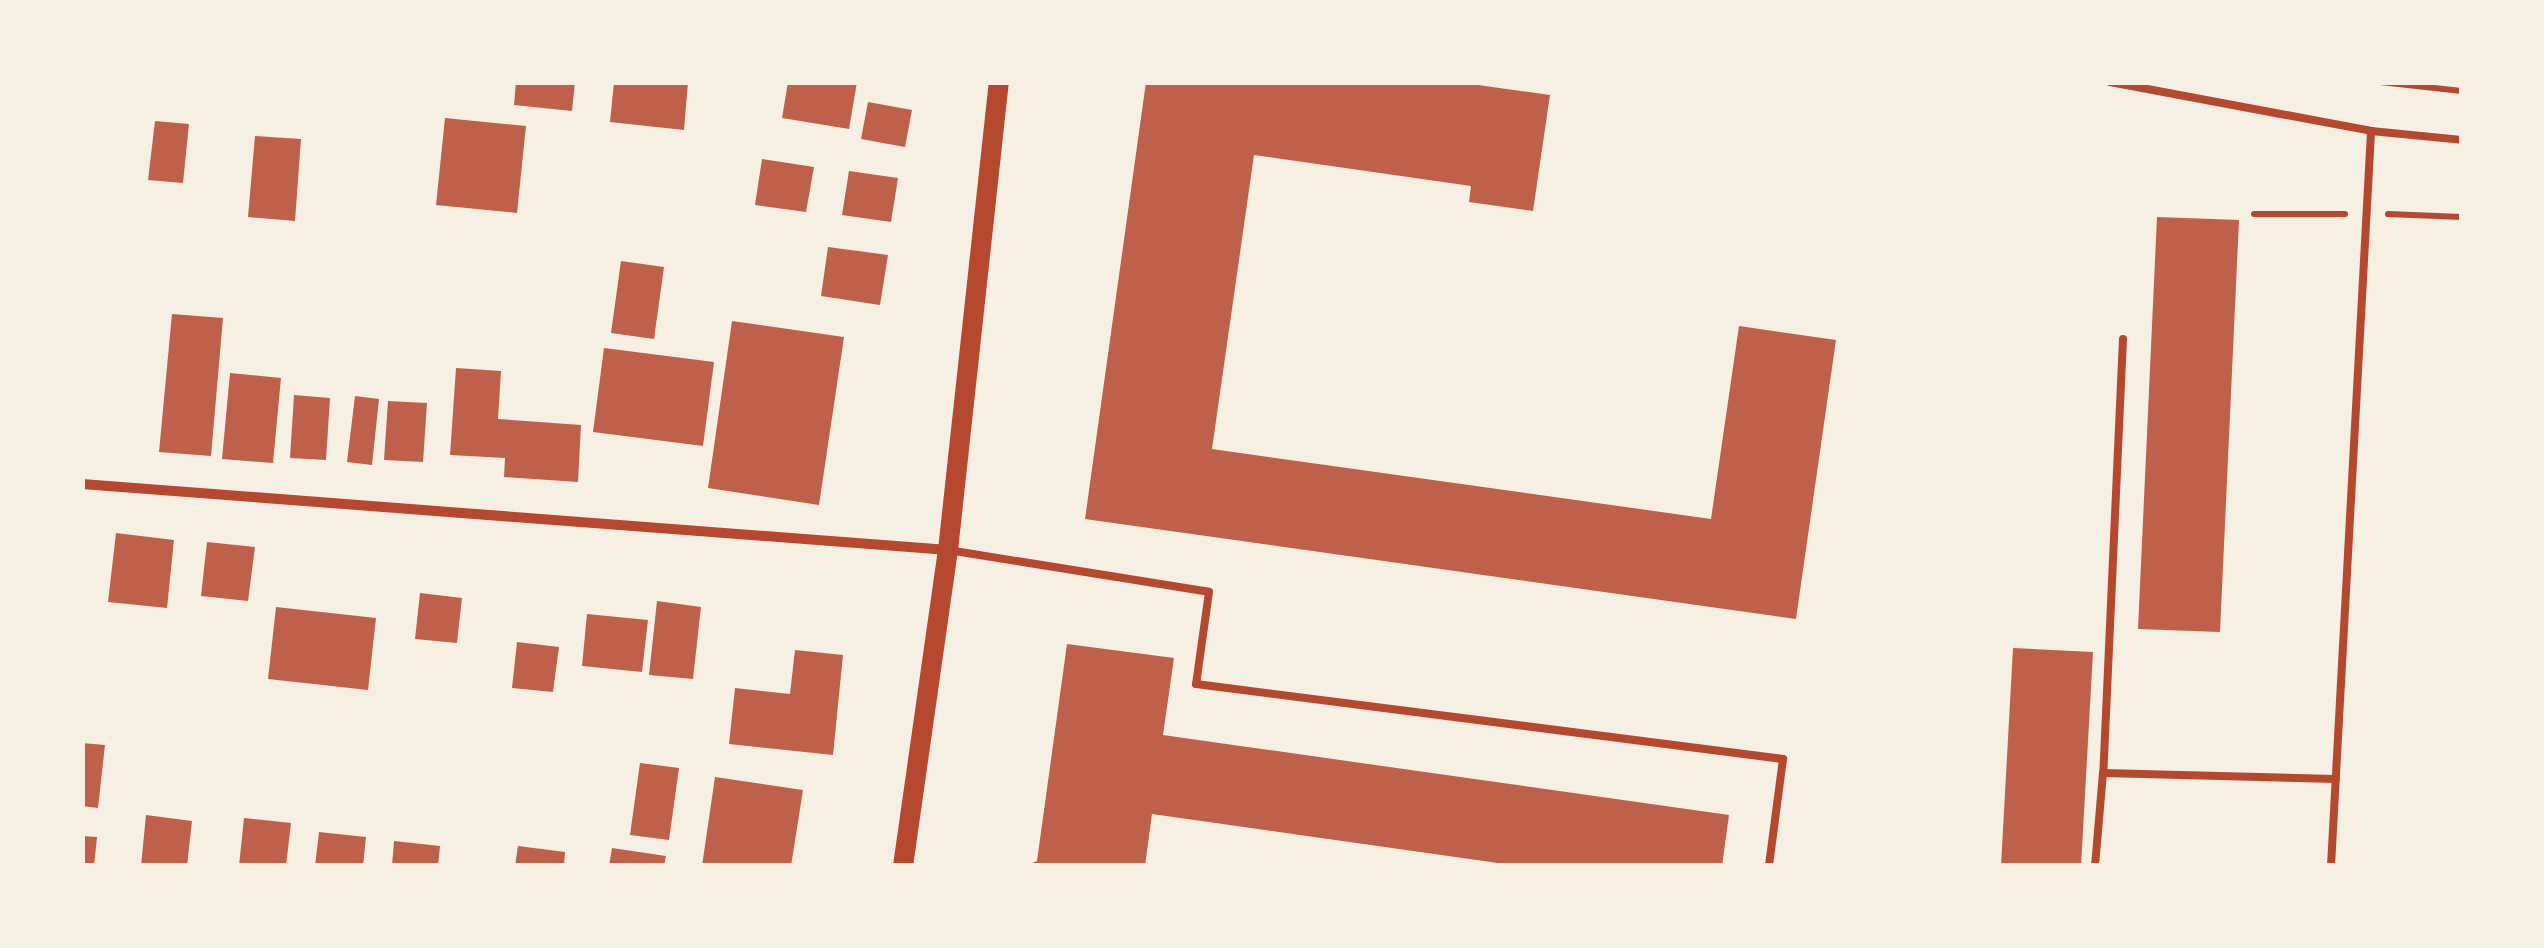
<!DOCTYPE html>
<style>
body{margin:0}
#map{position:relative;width:2544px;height:948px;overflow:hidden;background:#f6efe4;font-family:Montserrat,sans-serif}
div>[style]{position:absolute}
.building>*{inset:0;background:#bf614a}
.path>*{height:6px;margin:-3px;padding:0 3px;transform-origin:3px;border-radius:3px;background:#b5482f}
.service>*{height:8px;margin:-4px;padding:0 4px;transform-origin:4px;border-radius:4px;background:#b5482f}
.minor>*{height:10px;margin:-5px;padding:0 5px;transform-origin:5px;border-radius:5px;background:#b5482f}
.secondary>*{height:20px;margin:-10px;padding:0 10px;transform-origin:10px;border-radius:10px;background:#b5482f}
span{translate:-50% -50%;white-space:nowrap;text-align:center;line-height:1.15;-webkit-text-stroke:10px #f6efe4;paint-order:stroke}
.frame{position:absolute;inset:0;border:85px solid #f6efe4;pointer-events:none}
</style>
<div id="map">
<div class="building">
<i style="clip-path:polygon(516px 82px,575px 82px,572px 111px,514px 105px)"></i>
<i style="clip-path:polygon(614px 82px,688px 82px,684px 130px,610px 122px)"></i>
<i style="clip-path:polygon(788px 82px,857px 82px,849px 129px,782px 118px)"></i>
<i style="clip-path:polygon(1146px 82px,1457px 82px,1550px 95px,1533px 211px,1469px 202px,1471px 186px,1254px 155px,1212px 449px,1711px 519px,1739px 326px,1836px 340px,1796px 619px,1085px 519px)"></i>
<i style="clip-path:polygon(868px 102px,912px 110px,905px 147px,861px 139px)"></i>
<i style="clip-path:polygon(445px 118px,526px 126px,517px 213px,436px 205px)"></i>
<i style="clip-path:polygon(155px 121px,189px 124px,183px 183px,148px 180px)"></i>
<i style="clip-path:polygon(255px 136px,301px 139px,295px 221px,248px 217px)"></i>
<i style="clip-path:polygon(762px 159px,814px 167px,806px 212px,755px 205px)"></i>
<i style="clip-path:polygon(849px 171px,898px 178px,891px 222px,842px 215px)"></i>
<i style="clip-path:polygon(2157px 217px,2239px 220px,2220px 632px,2138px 629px)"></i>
<i style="clip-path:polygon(828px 247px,888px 255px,880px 305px,821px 296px)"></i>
<i style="clip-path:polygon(621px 261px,664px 267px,654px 339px,611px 333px)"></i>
<i style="clip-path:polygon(172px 314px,223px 318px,211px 456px,159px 452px)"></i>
<i style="clip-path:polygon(732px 321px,844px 337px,819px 505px,708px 488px)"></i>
<i style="clip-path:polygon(604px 348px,714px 362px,703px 446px,593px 432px)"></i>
<i style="clip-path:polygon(456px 368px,501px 371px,498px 419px,581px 425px,578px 482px,504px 477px,505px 458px,450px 455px)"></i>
<i style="clip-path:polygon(230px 373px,281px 378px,273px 463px,222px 459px)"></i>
<i style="clip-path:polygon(294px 395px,330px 398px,326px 460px,290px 458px)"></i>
<i style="clip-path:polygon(355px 396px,379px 399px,372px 465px,347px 462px)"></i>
<i style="clip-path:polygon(388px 401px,427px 403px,423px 462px,384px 460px)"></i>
<i style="clip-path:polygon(116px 533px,174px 540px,167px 608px,108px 602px)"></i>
<i style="clip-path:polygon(207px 542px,255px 547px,248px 601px,201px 596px)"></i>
<i style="clip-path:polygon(420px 593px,462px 598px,457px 643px,415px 639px)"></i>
<i style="clip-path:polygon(657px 601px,701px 607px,693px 679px,649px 675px)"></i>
<i style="clip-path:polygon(276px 607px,376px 618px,368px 690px,268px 679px)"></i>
<i style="clip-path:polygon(587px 614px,648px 620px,642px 672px,582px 666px)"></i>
<i style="clip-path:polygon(517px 642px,559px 647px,553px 692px,512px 688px)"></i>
<i style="clip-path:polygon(1067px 644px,1174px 658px,1163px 735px,1729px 815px,1722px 866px,1519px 866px,1152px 814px,1145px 866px,1025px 866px,1037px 861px)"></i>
<i style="clip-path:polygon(2013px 648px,2093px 652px,2081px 866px,2001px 866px)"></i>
<i style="clip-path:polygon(795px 650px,843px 655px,833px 755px,729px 744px,735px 688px,790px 694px)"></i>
<i style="clip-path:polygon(82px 743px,105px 745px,98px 808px,82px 806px)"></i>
<i style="clip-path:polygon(640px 763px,679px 768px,669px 840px,630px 835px)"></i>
<i style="clip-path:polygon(715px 777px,803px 790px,791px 866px,702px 866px)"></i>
<i style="clip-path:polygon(146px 815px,192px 821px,187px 866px,141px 866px)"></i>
<i style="clip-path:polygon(244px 818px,291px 823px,286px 866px,239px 866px)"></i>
<i style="clip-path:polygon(319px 832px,366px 837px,363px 866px,315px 866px)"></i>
<i style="clip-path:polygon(82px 836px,97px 837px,94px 866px,82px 866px)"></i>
<i style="clip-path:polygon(394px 841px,440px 846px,438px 866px,392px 866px)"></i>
<i style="clip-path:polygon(518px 846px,565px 852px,564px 866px,515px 866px)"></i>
<i style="clip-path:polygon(612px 848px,666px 856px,664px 866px,609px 866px)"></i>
</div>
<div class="path">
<i style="left:2380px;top:82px;width:82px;rotate:6.3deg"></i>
<i style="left:2254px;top:214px;width:91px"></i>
<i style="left:2388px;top:214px;width:74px;rotate:2.3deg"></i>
</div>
<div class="service">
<i style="left:2110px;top:82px;width:266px;rotate:10.6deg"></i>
<i style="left:2371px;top:131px;width:91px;rotate:5.6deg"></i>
<i style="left:2123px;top:339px;width:434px;rotate:92.6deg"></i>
<i style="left:2103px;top:773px;width:233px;rotate:1.5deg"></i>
<i style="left:948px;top:550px;width:264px;rotate:9.1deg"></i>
<i style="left:1209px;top:592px;width:93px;rotate:98deg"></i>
<i style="left:1196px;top:684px;width:592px;rotate:7.28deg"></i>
<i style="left:1783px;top:759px;width:108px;rotate:97.5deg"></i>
<i style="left:2095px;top:866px;width:93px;rotate:-85.1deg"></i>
<i style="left:2331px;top:866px;width:736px;rotate:-86.88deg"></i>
</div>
<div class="minor">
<i style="left:82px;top:484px;width:869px;rotate:4.36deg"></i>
</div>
<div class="secondary">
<i style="left:903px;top:866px;width:319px;rotate:-81.9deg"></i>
<i style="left:948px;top:550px;width:471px;rotate:-83.8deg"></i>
</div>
<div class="frame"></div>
</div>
